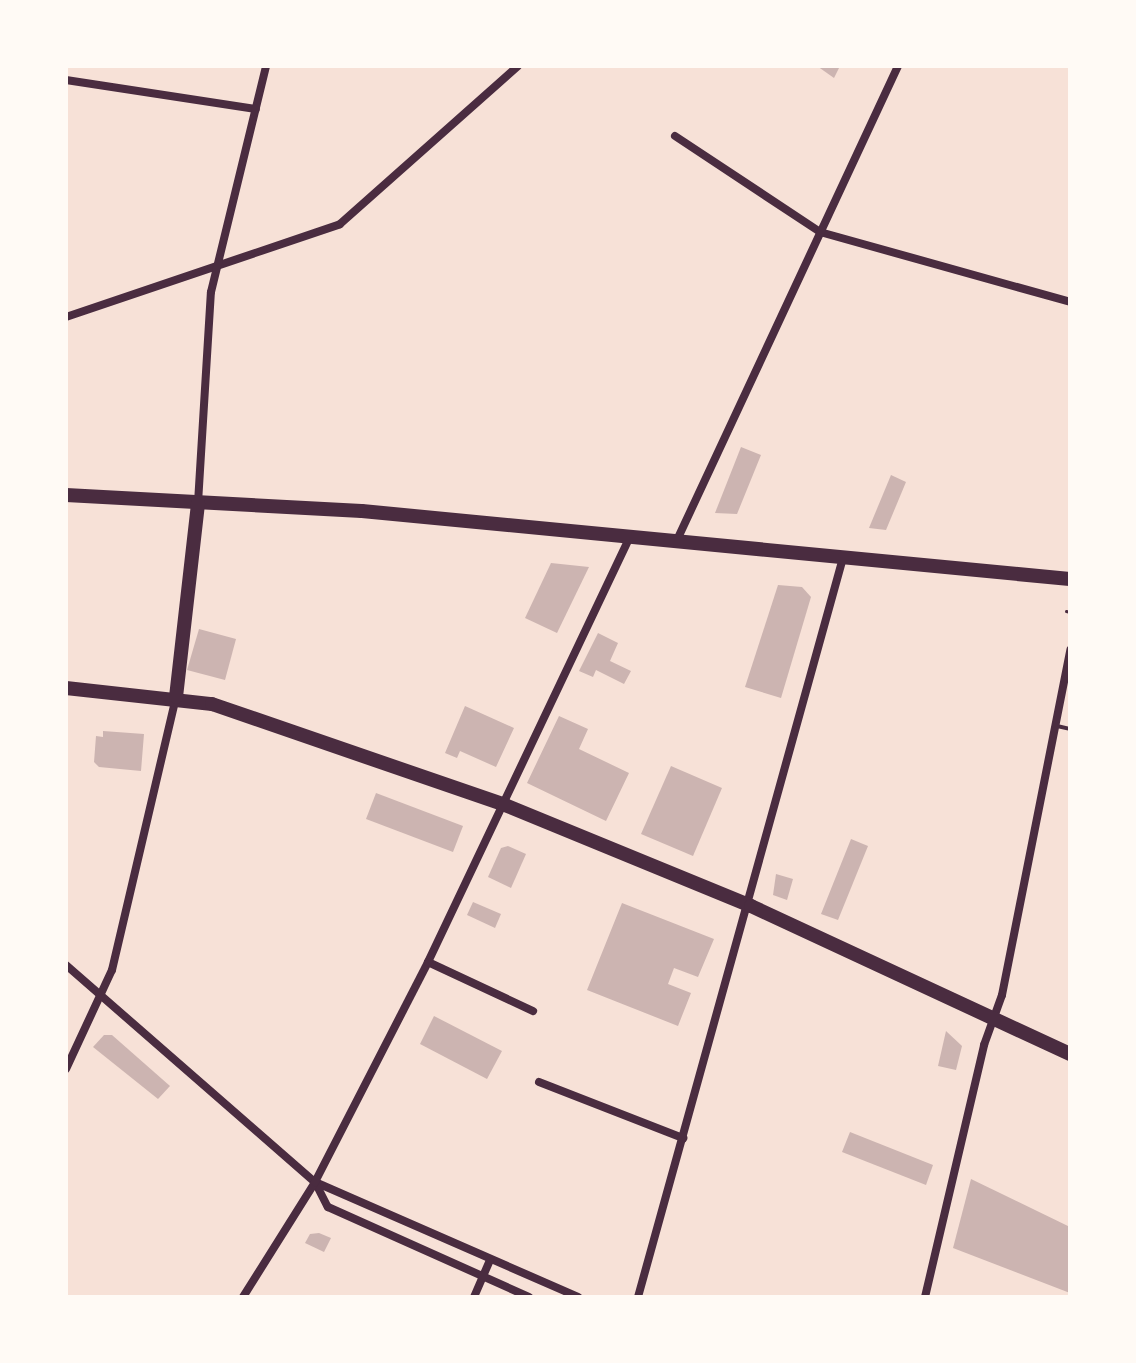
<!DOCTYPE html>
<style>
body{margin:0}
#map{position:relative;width:1136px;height:1363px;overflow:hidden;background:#f7e1d7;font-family:"Source Serif 4",serif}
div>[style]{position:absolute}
.building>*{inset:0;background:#ccb4b1}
.path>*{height:3px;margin:-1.5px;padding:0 1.5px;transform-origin:1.5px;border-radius:1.5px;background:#4a2c40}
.service>*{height:4px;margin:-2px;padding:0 2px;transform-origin:2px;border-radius:2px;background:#4a2c40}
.minor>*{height:8px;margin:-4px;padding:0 4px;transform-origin:4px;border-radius:4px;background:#4a2c40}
.primary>*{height:14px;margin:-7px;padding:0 7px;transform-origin:7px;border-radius:7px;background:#4a2c40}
span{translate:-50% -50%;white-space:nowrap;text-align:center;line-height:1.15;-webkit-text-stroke:8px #fffaf5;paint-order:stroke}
.frame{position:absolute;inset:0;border:68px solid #fffaf5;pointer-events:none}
</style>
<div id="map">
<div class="building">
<i style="clip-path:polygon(817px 66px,840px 66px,834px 78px)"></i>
<i style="clip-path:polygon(741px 447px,761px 455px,737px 514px,715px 513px)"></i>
<i style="clip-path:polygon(891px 475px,906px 482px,886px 530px,869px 528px)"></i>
<i style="clip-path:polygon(551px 563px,589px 567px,557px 633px,525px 618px)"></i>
<i style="clip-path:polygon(778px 585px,802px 587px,811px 597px,781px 698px,745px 687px)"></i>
<i style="clip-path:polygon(199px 629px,236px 639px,225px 680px,187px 670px)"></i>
<i style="clip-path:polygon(598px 633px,618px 643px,610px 661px,631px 671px,624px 684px,596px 670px,593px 677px,579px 671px)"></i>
<i style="clip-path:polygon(465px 706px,514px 728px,496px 767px,460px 751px,457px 758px,445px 753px)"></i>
<i style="clip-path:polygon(559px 716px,588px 729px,579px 749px,629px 773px,606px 821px,527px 783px)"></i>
<i style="clip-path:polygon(103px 731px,144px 734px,141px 771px,99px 767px,94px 762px,96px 736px,103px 737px)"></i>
<i style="clip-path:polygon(671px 766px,722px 788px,693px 856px,641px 834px)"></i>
<i style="clip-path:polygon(376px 793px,463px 826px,453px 852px,366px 819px)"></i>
<i style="clip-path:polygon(851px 839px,868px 846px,838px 920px,821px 914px)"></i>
<i style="clip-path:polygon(508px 846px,526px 854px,511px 888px,488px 877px,501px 848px)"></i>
<i style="clip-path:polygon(776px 874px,793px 879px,787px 900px,773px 895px)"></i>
<i style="clip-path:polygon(473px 902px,501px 914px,495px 928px,467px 915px)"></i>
<i style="clip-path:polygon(622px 903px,714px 939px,698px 977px,674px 968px,668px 984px,691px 993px,678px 1026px,587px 990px)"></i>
<i style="clip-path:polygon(434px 1016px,502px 1051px,487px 1079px,420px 1044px)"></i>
<i style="clip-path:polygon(946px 1031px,962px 1046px,956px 1070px,938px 1066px)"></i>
<i style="clip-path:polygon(104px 1035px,112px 1035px,170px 1086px,158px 1099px,93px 1047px)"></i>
<i style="clip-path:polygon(850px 1132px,933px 1165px,926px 1185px,842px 1152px)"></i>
<i style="clip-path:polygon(971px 1179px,1070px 1227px,1070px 1293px,953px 1248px)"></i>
<i style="clip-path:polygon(319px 1233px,331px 1238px,324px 1252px,305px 1243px,310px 1234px)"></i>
</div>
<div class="path">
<i style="left:1066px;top:611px;width:4px;rotate:14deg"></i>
</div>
<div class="service">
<i style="left:1057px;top:726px;width:13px;rotate:13deg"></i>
</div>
<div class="minor">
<i style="left:66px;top:80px;width:192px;rotate:8.7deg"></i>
<i style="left:675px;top:136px;width:174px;rotate:33.5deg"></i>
<i style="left:820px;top:232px;width:260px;rotate:15.6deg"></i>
<i style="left:66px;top:317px;width:289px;rotate:-18.7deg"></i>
<i style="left:340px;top:224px;width:238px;rotate:-41.6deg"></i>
<i style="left:198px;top:503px;width:211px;rotate:-86.5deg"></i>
<i style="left:211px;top:292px;width:233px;rotate:-76.3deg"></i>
<i style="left:677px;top:540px;width:523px;rotate:-65deg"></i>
<i style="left:428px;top:962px;width:116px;rotate:25deg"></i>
<i style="left:66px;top:965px;width:330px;rotate:41.1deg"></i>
<i style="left:315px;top:1182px;width:287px;rotate:23.6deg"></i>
<i style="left:66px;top:1069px;width:109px;rotate:-65.1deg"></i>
<i style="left:112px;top:970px;width:279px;rotate:-76.8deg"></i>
<i style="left:539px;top:1082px;width:155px;rotate:21.3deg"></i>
<i style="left:315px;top:1182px;width:28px;rotate:63deg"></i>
<i style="left:328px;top:1207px;width:220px;rotate:24.1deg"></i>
<i style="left:243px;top:1297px;width:136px;rotate:-57.9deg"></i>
<i style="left:315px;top:1182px;width:247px;rotate:-62.8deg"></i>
<i style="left:428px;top:962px;width:471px;rotate:-64.6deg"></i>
<i style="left:474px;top:1297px;width:40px;rotate:-66.6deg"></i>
<i style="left:638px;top:1297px;width:767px;rotate:-74.5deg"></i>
<i style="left:925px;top:1297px;width:259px;rotate:-76.8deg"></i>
<i style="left:984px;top:1045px;width:53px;rotate:-70.2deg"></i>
<i style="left:1002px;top:995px;width:352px;rotate:-78.8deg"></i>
</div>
<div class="primary">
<i style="left:66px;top:495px;width:296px;rotate:3.1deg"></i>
<i style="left:362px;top:511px;width:711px;rotate:5.49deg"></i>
<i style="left:66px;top:688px;width:147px;rotate:6.3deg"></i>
<i style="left:212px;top:704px;width:310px;rotate:19deg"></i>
<i style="left:505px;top:805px;width:266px;rotate:22.3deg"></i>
<i style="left:751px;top:906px;width:352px;rotate:24.9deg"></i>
<i style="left:176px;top:697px;width:195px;rotate:-83.5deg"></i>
</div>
<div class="frame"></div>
</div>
